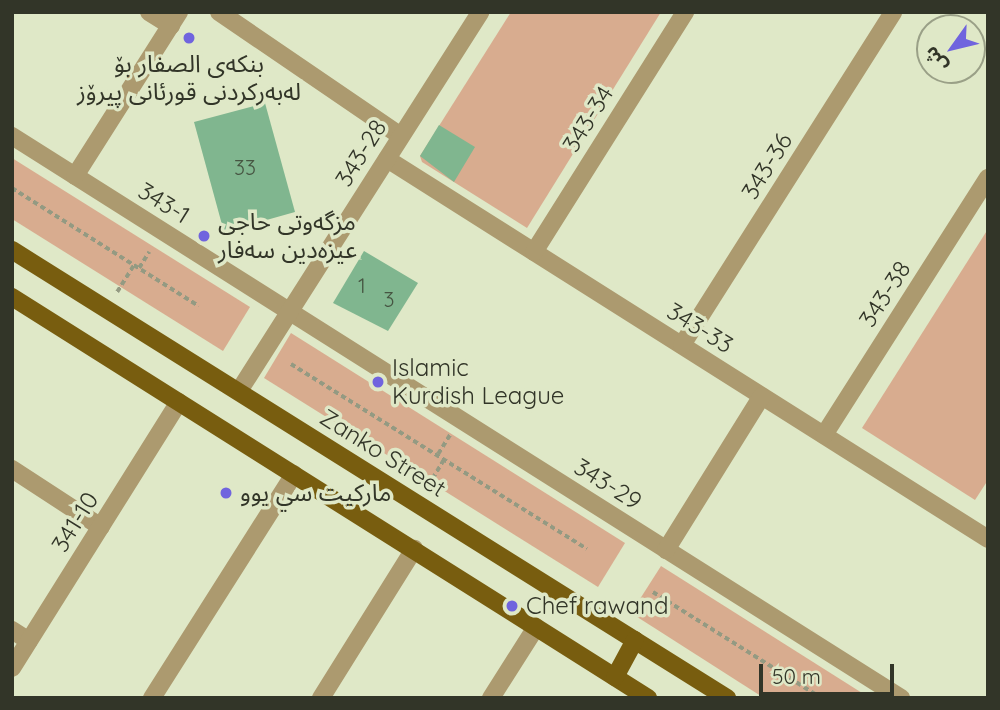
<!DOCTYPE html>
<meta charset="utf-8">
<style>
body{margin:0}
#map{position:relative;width:1000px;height:710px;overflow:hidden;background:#dfe8c7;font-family:Quicksand,"Noto Sans Arabic",sans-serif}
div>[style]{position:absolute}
.green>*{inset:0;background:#d8ac8f}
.building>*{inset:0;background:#80b68f}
.path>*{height:3.5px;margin-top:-1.75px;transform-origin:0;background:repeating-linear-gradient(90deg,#949a82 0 5px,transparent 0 8.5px)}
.minor>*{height:18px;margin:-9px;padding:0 9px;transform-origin:9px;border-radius:9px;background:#ac9a6f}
.major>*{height:18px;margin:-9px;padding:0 9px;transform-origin:9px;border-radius:9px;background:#785d0f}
.dots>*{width:19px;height:19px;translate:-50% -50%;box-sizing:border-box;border:4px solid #dfe8c7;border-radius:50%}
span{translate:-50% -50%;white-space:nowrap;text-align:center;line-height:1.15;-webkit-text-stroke:7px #dfe8c7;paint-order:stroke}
.number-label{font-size:21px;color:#465542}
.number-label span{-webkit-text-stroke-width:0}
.poi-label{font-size:24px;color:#323528}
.left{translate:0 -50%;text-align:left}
.street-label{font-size:24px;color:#323528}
.frame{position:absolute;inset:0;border:14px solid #323528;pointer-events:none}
.north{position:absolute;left:916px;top:14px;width:70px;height:70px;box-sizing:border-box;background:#dfe8c7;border:2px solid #9aa087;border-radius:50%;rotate:236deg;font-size:19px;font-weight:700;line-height:28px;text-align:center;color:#323528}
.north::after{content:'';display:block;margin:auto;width:24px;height:32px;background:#7064de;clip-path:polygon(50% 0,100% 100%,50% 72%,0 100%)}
.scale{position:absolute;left:759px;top:664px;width:135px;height:32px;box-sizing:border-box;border:4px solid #323528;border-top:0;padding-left:9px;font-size:21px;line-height:24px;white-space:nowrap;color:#323528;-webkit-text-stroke:5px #dfe8c7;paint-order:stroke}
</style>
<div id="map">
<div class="green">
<i style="clip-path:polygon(511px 12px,661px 12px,527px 228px,422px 162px,420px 156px)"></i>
<i style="clip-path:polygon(12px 158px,250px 307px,223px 351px,12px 219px)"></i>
<i style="clip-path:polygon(988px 229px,988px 480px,975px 500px,862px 428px)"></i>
<i style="clip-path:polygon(291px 333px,625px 543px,598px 587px,264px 378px)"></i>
<i style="clip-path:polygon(661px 566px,870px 698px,764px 698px,631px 613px)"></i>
</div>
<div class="building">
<i style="clip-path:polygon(265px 103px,295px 212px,224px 232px,194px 122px)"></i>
<i style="clip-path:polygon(439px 125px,475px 147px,454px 182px,420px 156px)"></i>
<i style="clip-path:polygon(364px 251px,418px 283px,388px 331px,333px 303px)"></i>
</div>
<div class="path">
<i style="left:12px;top:188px;width:221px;rotate:32.3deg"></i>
<i style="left:139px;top:268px;width:19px;rotate:-58deg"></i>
<i style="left:117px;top:292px;width:32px;rotate:-58deg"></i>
<i style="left:291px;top:364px;width:349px;rotate:32deg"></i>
<i style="left:438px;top:454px;width:25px;rotate:-58deg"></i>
<i style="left:428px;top:486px;width:33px;rotate:-59deg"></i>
<i style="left:653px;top:592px;width:199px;rotate:32.2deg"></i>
</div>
<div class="minor">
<i style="left:149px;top:12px;width:26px;rotate:32deg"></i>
<i style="left:219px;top:12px;width:220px;rotate:34.3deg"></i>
<i style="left:12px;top:136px;width:1052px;rotate:32.3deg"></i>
<i style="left:387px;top:159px;width:711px;rotate:32.3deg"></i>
<i style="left:75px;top:176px;width:194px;rotate:-57.6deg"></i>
<i style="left:534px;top:252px;width:284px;rotate:-57.8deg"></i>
<i style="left:682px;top:345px;width:394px;rotate:-57.6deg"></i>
<i style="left:239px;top:391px;width:449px;rotate:-57.5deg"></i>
<i style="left:824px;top:435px;width:305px;rotate:-57.5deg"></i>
<i style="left:12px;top:469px;width:106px;rotate:33.1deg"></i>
<i style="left:666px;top:550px;width:181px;rotate:-58.1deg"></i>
<i style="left:12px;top:630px;width:20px;rotate:33deg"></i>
<i style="left:12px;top:668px;width:314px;rotate:-57.9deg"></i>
<i style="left:152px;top:698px;width:265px;rotate:-57.6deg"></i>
<i style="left:321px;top:698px;width:176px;rotate:-58deg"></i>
<i style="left:491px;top:698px;width:84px;rotate:-57.6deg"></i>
</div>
<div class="major">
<i style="left:12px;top:250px;width:844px;rotate:32.07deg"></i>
<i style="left:12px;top:297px;width:752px;rotate:32.23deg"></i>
<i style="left:615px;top:677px;width:42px;rotate:-61.6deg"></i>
</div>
<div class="dots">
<i style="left:189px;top:38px;background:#7064de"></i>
<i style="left:204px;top:236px;background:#7064de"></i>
<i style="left:378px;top:382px;background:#7064de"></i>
<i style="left:226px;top:493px;background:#7064de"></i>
<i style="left:512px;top:606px;background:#7064de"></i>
</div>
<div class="number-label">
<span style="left:245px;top:167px">33</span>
<span style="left:362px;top:285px">1</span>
<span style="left:389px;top:299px">3</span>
</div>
<div class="poi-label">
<span style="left:189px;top:78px">بنکەی الصفار بۆ<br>لەبەرکردنی قورئانی پیرۆز</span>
<span class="left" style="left:218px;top:236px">مزگەوتی حاجی<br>عیزەدین سەفار</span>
<span class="left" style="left:392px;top:382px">Islamic<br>Kurdish League</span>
<span class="left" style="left:240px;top:493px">ماركيت سي يوو</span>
<span class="left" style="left:526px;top:606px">Chef rawand</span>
</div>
<div class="street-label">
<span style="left:588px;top:119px;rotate:-58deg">343-34</span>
<span style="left:361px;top:153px;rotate:-58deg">343-28</span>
<span style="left:767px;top:166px;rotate:-58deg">343-36</span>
<span style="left:164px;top:203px;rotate:32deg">343-1</span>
<span style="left:885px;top:294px;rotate:-57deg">343-38</span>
<span style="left:700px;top:328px;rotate:32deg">343-33</span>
<span style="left:383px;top:453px;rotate:32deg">Zanko Street</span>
<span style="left:608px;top:484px;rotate:32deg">343-29</span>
<span style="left:75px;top:522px;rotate:-58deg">341-10</span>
</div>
<div class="frame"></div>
<div class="north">ش</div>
<div class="scale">50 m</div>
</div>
